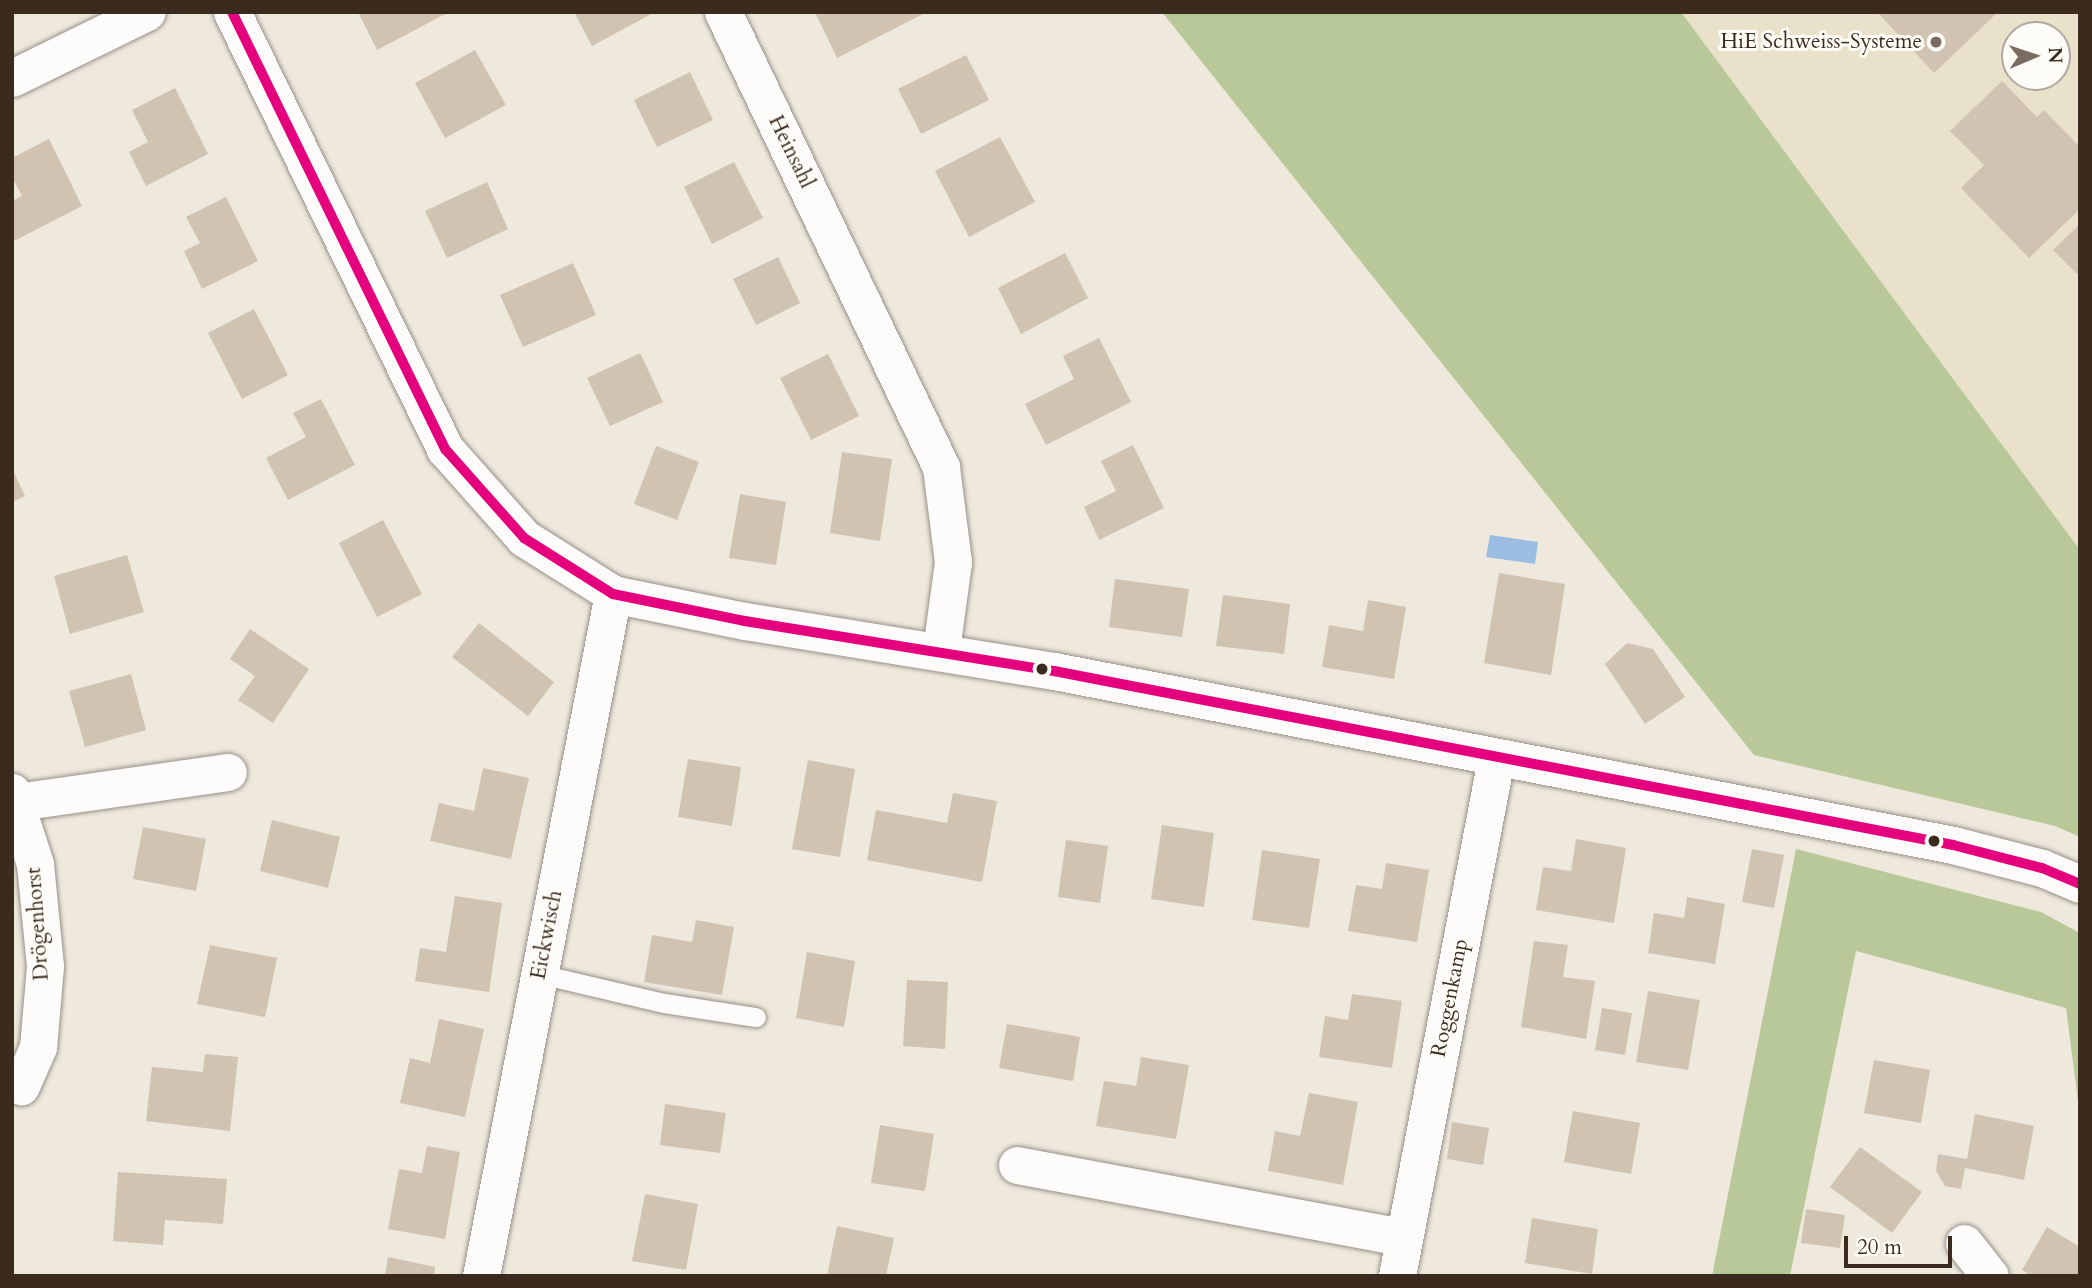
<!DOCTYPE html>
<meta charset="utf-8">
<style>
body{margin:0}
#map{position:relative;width:2092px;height:1288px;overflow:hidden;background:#efe8dd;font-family:Cardo,serif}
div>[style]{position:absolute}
.built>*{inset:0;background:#e9e1ca}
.forest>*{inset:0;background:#b8c899}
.water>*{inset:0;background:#9cbde2}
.building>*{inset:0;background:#d0c3b2}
.roads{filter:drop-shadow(0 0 2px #969088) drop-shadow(0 0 2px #969088)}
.service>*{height:19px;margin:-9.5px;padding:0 9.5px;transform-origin:9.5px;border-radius:9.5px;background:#fdfcfa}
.minor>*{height:37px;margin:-18.5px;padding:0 18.5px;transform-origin:18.5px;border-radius:18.5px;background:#fdfcfa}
.bus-1>*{height:10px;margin:-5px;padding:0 5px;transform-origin:5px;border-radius:5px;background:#e5007d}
.dots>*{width:19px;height:19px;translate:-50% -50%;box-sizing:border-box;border:4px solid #fdfcf7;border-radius:50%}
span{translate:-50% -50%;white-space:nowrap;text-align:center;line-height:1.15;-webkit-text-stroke:6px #fdfcf7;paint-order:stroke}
.poi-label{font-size:21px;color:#3b2a1e}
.right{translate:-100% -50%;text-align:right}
.street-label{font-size:21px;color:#3b2a1e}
.frame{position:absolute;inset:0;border:14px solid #3b2a1e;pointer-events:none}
.north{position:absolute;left:2001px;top:21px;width:70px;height:70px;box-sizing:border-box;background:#fdfcf7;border:2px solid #afa8a0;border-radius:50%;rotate:88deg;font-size:19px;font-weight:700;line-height:28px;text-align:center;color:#3b2a1e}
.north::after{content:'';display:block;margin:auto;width:24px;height:32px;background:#7a6c61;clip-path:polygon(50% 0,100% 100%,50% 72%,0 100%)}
.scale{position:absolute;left:1844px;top:1236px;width:108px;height:32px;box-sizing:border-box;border:4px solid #3b2a1e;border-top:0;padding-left:9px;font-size:21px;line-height:24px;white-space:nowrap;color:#3b2a1e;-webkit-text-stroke:5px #fdfcf7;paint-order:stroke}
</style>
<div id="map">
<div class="built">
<i style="clip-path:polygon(evenodd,1681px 12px,2080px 12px,2080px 550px,1681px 12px,2015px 35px,2057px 35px,2057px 77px,2015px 77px,2015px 35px)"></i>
</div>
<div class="forest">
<i style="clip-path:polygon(1162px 12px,1681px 12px,2080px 550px,2080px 837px,2055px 826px,1754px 755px)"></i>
<i style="clip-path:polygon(1796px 849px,2041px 912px,2080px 933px,2080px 1117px,2066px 1008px,1856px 951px,1790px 1276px,1712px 1276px)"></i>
</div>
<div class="water">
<i style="clip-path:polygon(1490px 535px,1538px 542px,1535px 564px,1486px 557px)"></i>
</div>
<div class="building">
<i style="clip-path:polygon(358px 12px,449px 12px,377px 50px)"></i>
<i style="clip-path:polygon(574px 12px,655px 12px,592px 46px)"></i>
<i style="clip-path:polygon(815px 12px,927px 12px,837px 58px)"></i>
<i style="clip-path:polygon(1877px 12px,1998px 12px,1934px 73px)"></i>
<i style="clip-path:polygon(475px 50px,506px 105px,445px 138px,415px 83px)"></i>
<i style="clip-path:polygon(966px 55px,989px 100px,921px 134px,898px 89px)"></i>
<i style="clip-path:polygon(690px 72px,713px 120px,657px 147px,634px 100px)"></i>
<i style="clip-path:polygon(2002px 81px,2037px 117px,2044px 110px,2080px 147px,2080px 209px,2029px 258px,1961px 188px,1984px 165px,1950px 131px)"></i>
<i style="clip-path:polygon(175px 88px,208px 154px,146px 186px,129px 152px,148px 142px,132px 110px)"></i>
<i style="clip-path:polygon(1000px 137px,1035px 202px,969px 237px,935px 171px)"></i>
<i style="clip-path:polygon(49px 139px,82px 206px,12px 242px,12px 201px,22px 196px,12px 177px,12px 158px)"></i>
<i style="clip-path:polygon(734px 162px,763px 218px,712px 244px,684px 187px)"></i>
<i style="clip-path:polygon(487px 182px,508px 229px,447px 258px,425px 211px)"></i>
<i style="clip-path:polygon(226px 197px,258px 261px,202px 289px,184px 251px,200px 243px,186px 217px)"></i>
<i style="clip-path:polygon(2080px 224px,2080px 271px,2077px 274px,2053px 250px)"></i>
<i style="clip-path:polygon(1065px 253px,1088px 298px,1021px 334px,998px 288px)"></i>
<i style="clip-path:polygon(778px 257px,800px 303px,756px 325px,733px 279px)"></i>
<i style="clip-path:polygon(573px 263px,596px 315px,523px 347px,500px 295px)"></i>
<i style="clip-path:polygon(254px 309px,288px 375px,242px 399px,208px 333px)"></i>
<i style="clip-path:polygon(1099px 338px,1131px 402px,1046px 445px,1025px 404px,1074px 379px,1063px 356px)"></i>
<i style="clip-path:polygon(640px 353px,663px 402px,610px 426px,587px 378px)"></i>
<i style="clip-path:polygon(828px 354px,859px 416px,811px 440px,780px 378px)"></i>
<i style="clip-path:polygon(321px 399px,355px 465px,288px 500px,266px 458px,306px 437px,293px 413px)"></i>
<i style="clip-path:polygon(1133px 445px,1164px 508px,1099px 540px,1084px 507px,1116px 491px,1101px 461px)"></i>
<i style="clip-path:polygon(656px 446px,699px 462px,677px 520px,634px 504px)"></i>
<i style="clip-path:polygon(842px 452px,892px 459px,880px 541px,830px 533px)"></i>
<i style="clip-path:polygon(12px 468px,25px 496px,12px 502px)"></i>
<i style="clip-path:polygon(740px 494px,786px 502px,776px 565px,729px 558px)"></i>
<i style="clip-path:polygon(383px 520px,422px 594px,377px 617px,339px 543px)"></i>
<i style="clip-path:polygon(127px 555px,144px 612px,70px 634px,54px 576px)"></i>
<i style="clip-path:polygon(1499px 573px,1565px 584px,1551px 675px,1484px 663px)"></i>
<i style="clip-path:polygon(1115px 579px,1189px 589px,1182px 637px,1109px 627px)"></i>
<i style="clip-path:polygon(1223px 595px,1290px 604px,1284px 654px,1216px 646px)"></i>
<i style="clip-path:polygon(1368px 600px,1406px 607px,1394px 679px,1322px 667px,1329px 625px,1363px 631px)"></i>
<i style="clip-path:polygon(479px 623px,554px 682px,528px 716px,452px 657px)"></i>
<i style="clip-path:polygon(250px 629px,309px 669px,273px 723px,238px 700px,255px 676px,230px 659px)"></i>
<i style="clip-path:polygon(1627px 643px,1653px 649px,1685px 697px,1645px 724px,1605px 664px)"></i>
<i style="clip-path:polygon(131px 674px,146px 730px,85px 747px,69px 691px)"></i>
<i style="clip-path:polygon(688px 759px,741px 767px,732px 826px,678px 817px)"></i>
<i style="clip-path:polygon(808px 760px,855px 769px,840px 857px,792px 849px)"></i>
<i style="clip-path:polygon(483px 768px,529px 778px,511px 859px,430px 841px,439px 803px,474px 811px)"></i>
<i style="clip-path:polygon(953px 793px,997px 801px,982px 882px,867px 860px,876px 810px,947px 823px)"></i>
<i style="clip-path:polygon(272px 820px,340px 837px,328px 888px,260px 871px)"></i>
<i style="clip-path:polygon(1162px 825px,1214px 833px,1204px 907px,1151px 899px)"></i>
<i style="clip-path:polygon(143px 827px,206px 839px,196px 891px,133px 879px)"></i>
<i style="clip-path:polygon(1576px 839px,1626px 848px,1614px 923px,1536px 910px,1543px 867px,1571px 871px)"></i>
<i style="clip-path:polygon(1066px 840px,1108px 846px,1100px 903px,1058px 897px)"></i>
<i style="clip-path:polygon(1752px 849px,1784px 855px,1774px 908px,1742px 902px)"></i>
<i style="clip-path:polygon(1262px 850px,1320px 859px,1309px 928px,1252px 920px)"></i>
<i style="clip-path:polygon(1386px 863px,1429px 870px,1417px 942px,1348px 931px,1356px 885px,1382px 889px)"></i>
<i style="clip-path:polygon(455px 896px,502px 903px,489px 992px,415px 981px,420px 948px,446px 952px)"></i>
<i style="clip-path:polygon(1687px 897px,1725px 904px,1715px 964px,1648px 953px,1654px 913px,1684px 918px)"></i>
<i style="clip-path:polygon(696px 920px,734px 927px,722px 995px,644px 982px,652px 935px,692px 942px)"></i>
<i style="clip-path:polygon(1534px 941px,1568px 945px,1563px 977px,1595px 981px,1586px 1039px,1521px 1027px)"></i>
<i style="clip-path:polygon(210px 945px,277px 958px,265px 1017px,197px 1004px)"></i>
<i style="clip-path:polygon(807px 952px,855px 961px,844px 1027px,796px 1018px)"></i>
<i style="clip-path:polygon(907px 980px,948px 982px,945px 1049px,903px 1046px)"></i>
<i style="clip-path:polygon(1648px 991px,1700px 1000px,1688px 1070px,1636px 1062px)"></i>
<i style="clip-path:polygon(1352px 994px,1402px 1001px,1392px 1068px,1319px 1057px,1325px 1016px,1348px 1020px)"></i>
<i style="clip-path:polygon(1602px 1008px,1632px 1013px,1625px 1055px,1595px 1050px)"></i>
<i style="clip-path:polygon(439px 1019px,484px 1029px,465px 1117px,400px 1103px,410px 1058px,430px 1063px)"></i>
<i style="clip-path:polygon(1007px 1024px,1080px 1037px,1073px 1081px,999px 1068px)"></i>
<i style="clip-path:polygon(205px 1054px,238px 1057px,230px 1131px,146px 1121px,152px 1067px,203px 1072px)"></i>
<i style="clip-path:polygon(1141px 1057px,1189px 1065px,1176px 1139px,1096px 1126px,1104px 1081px,1136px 1086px)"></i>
<i style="clip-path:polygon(1874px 1060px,1930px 1070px,1921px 1123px,1864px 1113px)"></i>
<i style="clip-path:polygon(1309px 1093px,1358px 1102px,1343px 1185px,1268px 1171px,1275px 1131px,1300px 1136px)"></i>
<i style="clip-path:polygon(665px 1104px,726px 1113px,720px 1153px,660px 1145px)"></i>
<i style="clip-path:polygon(1573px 1111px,1640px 1123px,1631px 1174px,1564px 1162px)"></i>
<i style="clip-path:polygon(1975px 1114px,2034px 1126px,2024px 1180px,1965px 1168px,1961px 1189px,1945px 1186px,1936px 1171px,1938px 1154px,1967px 1159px)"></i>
<i style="clip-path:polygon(1452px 1122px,1489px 1128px,1483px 1165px,1447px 1159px)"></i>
<i style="clip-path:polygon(880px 1125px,934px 1134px,925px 1191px,871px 1183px)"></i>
<i style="clip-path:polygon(427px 1146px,460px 1152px,445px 1239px,388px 1229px,399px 1169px,422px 1173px)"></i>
<i style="clip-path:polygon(1860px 1147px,1922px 1192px,1892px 1233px,1830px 1187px)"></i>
<i style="clip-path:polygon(118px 1172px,227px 1179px,223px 1224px,165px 1220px,163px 1245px,113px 1241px)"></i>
<i style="clip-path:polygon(645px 1194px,698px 1204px,686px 1270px,632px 1261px)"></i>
<i style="clip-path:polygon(1806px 1209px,1845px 1215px,1840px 1248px,1801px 1243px)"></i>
<i style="clip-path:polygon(1532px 1218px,1598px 1229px,1592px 1274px,1525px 1263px)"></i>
<i style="clip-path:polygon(837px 1226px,894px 1238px,886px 1276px,827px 1276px)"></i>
<i style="clip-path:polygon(2047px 1227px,2080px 1247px,2080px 1276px,2031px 1276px,2022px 1270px)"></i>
<i style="clip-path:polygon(388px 1257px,435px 1267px,434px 1276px,385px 1276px)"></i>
</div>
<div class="roads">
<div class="service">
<i style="left:540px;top:974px;width:127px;rotate:13.2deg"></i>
<i style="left:664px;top:1003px;width:93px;rotate:8.7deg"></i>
</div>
<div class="minor">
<i style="left:232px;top:12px;width:487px;rotate:64deg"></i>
<i style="left:446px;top:450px;width:118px;rotate:48.4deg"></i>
<i style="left:524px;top:538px;width:105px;rotate:32.2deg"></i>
<i style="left:613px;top:594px;width:135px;rotate:11.6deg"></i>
<i style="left:745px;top:621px;width:313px;rotate:9.2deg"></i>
<i style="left:1054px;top:671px;width:916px;rotate:10.95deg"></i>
<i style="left:1953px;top:845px;width:92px;rotate:14.5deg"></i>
<i style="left:2042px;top:868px;width:41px;rotate:22.8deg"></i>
<i style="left:723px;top:12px;width:505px;rotate:64.4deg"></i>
<i style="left:941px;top:467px;width:96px;rotate:82.8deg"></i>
<i style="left:953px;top:562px;width:89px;rotate:97.8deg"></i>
<i style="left:12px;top:78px;width:150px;rotate:-26.1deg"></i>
<i style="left:12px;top:792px;width:76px;rotate:72.3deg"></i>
<i style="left:35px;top:864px;width:102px;rotate:84.4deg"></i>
<i style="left:45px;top:966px;width:81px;rotate:94.9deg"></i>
<i style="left:38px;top:1047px;width:43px;rotate:113.6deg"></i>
<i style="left:17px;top:802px;width:213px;rotate:-8.1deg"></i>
<i style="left:1017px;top:1165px;width:393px;rotate:10.6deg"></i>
<i style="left:1964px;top:1243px;width:42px;rotate:51.8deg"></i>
<i style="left:481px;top:1276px;width:695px;rotate:-79.05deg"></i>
<i style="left:1397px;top:1276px;width:526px;rotate:-79.16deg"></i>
</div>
</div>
<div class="bus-1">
<i style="left:232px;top:12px;width:487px;rotate:64deg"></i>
<i style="left:446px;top:450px;width:118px;rotate:48.4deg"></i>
<i style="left:524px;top:538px;width:105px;rotate:32.2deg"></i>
<i style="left:613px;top:594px;width:135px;rotate:11.6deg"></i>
<i style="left:745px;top:621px;width:313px;rotate:9.2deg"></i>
<i style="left:1054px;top:671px;width:916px;rotate:10.95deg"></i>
<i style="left:1953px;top:845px;width:92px;rotate:14.5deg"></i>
<i style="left:2042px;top:868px;width:41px;rotate:22.8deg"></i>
</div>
<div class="dots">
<i style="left:1936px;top:42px;background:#7a6c61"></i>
<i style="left:1042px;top:669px;background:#3b2a1e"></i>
<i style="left:1934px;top:841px;background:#3b2a1e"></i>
</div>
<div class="poi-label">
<span class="right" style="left:1922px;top:42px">HiE Schweiss-Systeme</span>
</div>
<div class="street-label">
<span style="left:791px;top:152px;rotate:64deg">Heinsahl</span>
<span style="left:38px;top:924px;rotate:-94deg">Drögenhorst</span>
<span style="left:547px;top:935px;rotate:-79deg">Eickwisch</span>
<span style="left:1450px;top:998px;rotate:-79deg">Roggenkamp</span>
</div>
<div class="frame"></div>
<div class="north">N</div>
<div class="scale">20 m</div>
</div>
